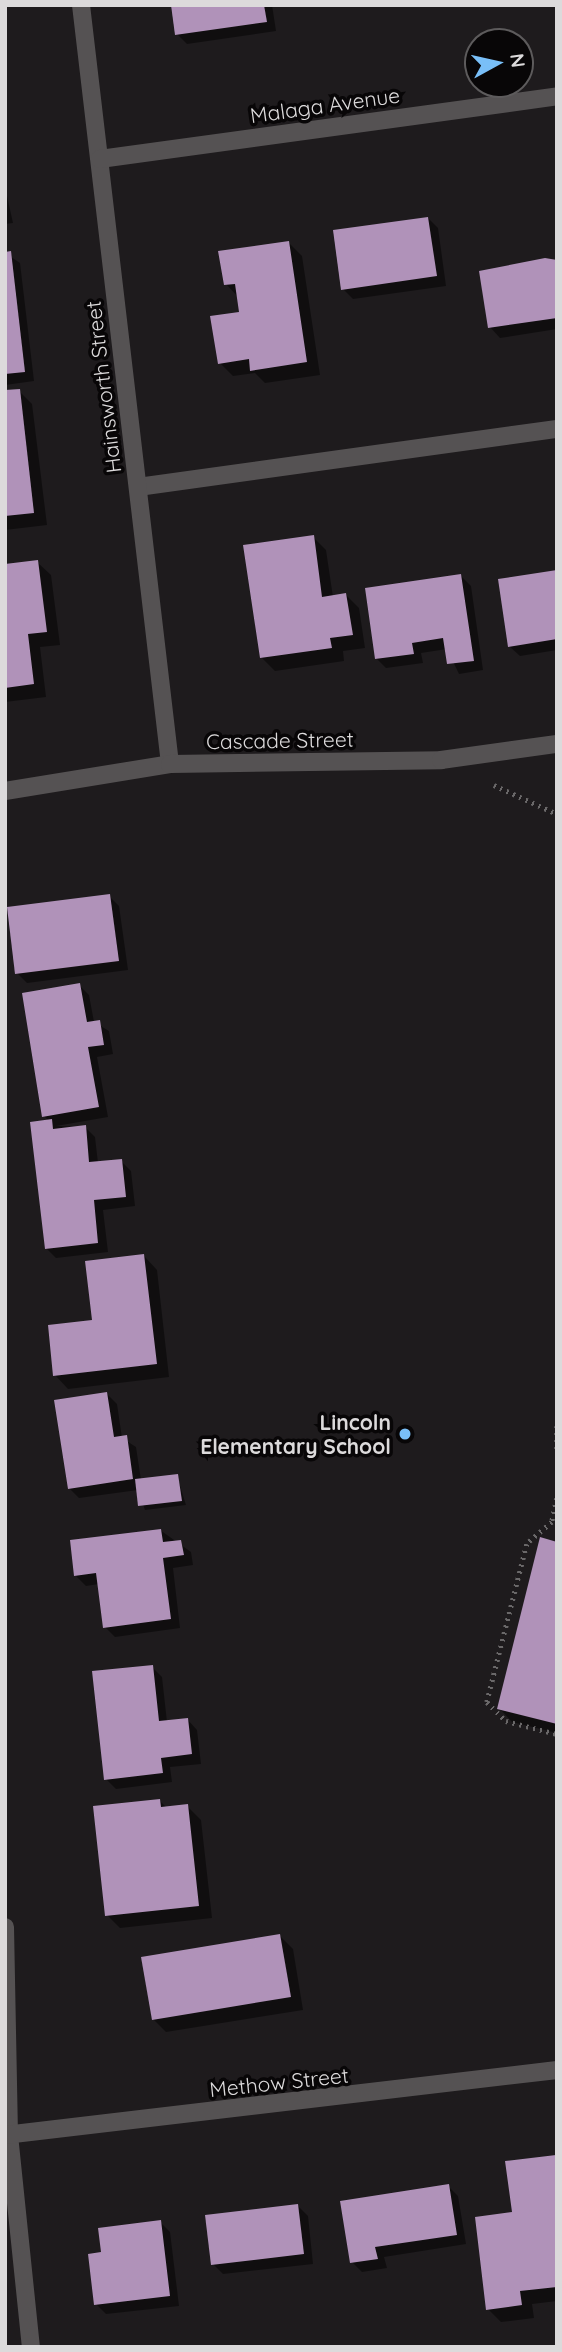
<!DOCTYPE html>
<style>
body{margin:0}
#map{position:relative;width:562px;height:2352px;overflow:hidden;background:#1e1b1d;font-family:Quicksand,sans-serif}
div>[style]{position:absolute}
.shadow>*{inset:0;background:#0007}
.building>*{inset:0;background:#b092b9}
.path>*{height:4.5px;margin-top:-2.25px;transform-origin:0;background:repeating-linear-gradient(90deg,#6a6869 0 2px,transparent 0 7px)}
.service>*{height:18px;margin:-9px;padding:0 9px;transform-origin:9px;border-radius:9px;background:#555253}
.minor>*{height:18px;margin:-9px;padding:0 9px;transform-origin:9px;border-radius:9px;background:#555253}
.dots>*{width:19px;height:19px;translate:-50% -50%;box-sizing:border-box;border:4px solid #080607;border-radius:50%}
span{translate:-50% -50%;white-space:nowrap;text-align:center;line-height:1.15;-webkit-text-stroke:7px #080607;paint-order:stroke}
.street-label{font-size:21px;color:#dcdadb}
.poi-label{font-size:21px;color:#dcdadb;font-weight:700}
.right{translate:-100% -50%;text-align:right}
.frame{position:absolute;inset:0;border:7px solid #dcdadb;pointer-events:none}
.north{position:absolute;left:464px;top:28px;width:70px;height:70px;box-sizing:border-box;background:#080607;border:2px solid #5d5b5c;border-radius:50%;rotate:82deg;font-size:19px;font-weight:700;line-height:28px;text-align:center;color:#dcdadb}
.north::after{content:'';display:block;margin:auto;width:24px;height:32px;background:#79bff8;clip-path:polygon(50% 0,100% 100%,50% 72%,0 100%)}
</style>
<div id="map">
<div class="shadow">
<i style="clip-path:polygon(173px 5px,272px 5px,276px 31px,187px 44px,177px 34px)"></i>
<i style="clip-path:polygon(5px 187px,13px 223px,5px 224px)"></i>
<i style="clip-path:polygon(428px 218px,438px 228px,446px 286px,353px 299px,343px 289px)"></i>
<i style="clip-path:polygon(289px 243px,302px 256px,320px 375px,265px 383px,255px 373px,233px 376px,220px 363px,241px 313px,239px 298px,226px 284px)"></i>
<i style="clip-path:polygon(5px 253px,20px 263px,34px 381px,5px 385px)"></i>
<i style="clip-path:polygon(557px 262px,557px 329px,500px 338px,490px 327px)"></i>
<i style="clip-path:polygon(19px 391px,32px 404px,47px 525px,5px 530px,5px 392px)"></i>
<i style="clip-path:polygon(313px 537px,326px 550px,333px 597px,346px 595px,359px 608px,365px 648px,343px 651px,344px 661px,275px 671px,262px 658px)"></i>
<i style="clip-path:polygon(37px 562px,51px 575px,60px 645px,40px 647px,46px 697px,5px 702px,5px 566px)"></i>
<i style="clip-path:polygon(557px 572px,557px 650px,520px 656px,509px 646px)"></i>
<i style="clip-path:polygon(461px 576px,471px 586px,483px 670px,459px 674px,447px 649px,421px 653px,423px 663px,386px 668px,376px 658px)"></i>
<i style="clip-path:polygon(109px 896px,119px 906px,128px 970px,27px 983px,17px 973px)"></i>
<i style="clip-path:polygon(79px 985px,89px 995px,94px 1022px,109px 1031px,113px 1054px,97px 1057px,108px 1117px,56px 1126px,85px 1127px,95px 1137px,98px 1163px,121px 1161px,131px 1171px,135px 1206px,103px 1210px,108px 1252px,56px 1258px,46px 1248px,49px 1121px,44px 1116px)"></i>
<i style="clip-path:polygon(144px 1256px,157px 1270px,169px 1377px,68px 1389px,55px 1375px)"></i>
<i style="clip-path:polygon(107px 1394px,117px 1404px,122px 1438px,136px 1447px,141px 1480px,177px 1476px,186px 1505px,145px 1510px,138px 1490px,79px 1498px,69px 1488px)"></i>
<i style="clip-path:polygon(160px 1530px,191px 1552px,193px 1565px,173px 1568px,180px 1628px,115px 1637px,105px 1627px,99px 1584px,86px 1586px,76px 1576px)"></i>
<i style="clip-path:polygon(557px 1544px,557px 1733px,512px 1722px,499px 1708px)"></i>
<i style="clip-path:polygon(152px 1667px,162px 1677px,167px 1722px,187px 1719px,197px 1730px,201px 1764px,170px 1767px,172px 1782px,116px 1789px,106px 1779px)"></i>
<i style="clip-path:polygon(160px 1801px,167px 1808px,187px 1806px,201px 1820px,212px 1918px,120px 1928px,107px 1915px)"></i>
<i style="clip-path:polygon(280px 1936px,293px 1949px,303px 2010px,166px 2032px,153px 2019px)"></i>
<i style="clip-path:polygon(556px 2157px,557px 2301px,532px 2304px,534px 2318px,501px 2322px,488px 2309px,514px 2214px)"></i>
<i style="clip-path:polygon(448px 2186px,458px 2196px,466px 2244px,384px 2257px,387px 2268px,362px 2272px,352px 2262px)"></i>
<i style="clip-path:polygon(298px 2206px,308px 2216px,313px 2264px,223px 2274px,213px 2264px)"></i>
<i style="clip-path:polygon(160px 2222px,170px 2232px,179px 2306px,106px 2314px,96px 2304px,103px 2253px)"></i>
</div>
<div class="building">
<i style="clip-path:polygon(171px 5px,264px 5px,267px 22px,175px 35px)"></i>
<i style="clip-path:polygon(428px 217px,437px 276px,341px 290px,333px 230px)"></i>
<i style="clip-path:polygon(289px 241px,307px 362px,250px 371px,249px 359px,218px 364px,210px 316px,239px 312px,235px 284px,224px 285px,218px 251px)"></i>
<i style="clip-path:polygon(11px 251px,25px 372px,5px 374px,5px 252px)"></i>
<i style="clip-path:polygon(545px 258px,557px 260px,557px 318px,488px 328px,479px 271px)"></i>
<i style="clip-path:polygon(20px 389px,34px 513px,5px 516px,5px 390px)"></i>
<i style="clip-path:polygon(314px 535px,322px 597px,346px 593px,353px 635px,330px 638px,332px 648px,260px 658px,243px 545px)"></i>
<i style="clip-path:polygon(38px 560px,47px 632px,28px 634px,34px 684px,5px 688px,5px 564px)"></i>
<i style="clip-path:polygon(557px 570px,557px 639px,508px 647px,498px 579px)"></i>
<i style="clip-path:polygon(461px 574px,474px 661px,447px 664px,443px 638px,412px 643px,414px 654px,375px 659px,365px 588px)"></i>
<i style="clip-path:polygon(110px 894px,119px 961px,15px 974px,7px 907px)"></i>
<i style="clip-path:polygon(80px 983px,87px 1022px,100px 1020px,104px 1045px,88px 1047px,99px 1107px,42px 1117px,22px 993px)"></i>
<i style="clip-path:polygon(52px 1119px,53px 1129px,86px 1125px,89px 1162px,122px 1159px,126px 1197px,94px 1200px,98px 1243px,45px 1249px,30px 1122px)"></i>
<i style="clip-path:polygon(144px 1254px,157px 1364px,53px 1376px,48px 1325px,92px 1320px,85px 1261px)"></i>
<i style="clip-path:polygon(107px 1392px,114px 1437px,127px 1435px,133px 1479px,68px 1489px,54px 1400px)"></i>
<i style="clip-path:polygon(178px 1474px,182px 1501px,138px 1506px,135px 1479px)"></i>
<i style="clip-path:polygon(161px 1529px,163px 1542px,181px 1540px,184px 1555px,163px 1558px,171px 1619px,103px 1628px,96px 1573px,74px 1576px,70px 1540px)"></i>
<i style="clip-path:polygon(540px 1537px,557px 1542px,557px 1724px,497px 1709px)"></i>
<i style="clip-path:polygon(153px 1665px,159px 1721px,188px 1718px,192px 1754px,161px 1758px,163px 1773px,104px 1780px,92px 1671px)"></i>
<i style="clip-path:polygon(160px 1799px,161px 1807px,188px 1804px,199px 1906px,105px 1916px,93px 1806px)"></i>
<i style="clip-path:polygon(280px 1934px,291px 1997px,152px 2020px,141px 1957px)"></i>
<i style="clip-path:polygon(556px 2155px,557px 2287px,520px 2291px,522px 2305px,486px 2310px,475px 2217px,512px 2212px,505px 2161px)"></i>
<i style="clip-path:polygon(449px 2184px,457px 2235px,375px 2247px,378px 2259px,350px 2263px,340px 2201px)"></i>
<i style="clip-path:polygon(298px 2204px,304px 2254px,211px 2265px,205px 2215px)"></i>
<i style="clip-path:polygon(161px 2220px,170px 2296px,94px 2305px,88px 2254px,101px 2252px,98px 2228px)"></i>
</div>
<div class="path">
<i style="left:494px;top:785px;width:69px;rotate:24.7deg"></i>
<i style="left:557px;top:1426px;width:25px;rotate:90deg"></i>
<i style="left:557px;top:1498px;width:25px;rotate:102deg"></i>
<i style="left:552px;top:1522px;width:33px;rotate:139deg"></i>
<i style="left:527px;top:1544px;width:163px;rotate:104.2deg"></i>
<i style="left:487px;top:1702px;width:27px;rotate:45deg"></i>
<i style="left:506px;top:1721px;width:53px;rotate:14.3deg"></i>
</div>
<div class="service">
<i style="left:138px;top:487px;width:423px;rotate:-7.9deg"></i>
</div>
<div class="minor">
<i style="left:81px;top:5px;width:764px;rotate:83.31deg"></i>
<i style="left:100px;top:159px;width:461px;rotate:-7.8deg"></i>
<i style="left:5px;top:791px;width:167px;rotate:-9.3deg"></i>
<i style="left:170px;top:764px;width:271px;rotate:-0.8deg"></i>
<i style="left:441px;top:760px;width:117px;rotate:-7.9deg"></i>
<i style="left:5px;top:1927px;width:208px;rotate:88.9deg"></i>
<i style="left:9px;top:2135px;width:213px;rotate:84.1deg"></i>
<i style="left:5px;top:2135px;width:556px;rotate:-6.72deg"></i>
</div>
<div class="dots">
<i style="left:405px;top:1434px;background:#79bff8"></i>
</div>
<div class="street-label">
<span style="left:325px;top:105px;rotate:-8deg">Malaga Avenue</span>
<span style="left:103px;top:387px;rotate:-97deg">Hainsworth Street</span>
<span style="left:280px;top:740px;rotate:-1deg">Cascade Street</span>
<span style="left:279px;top:2082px;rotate:-6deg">Methow Street</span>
</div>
<div class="poi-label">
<span class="right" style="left:391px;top:1434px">Lincoln<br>Elementary School</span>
</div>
<div class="frame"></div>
<div class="north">N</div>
</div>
